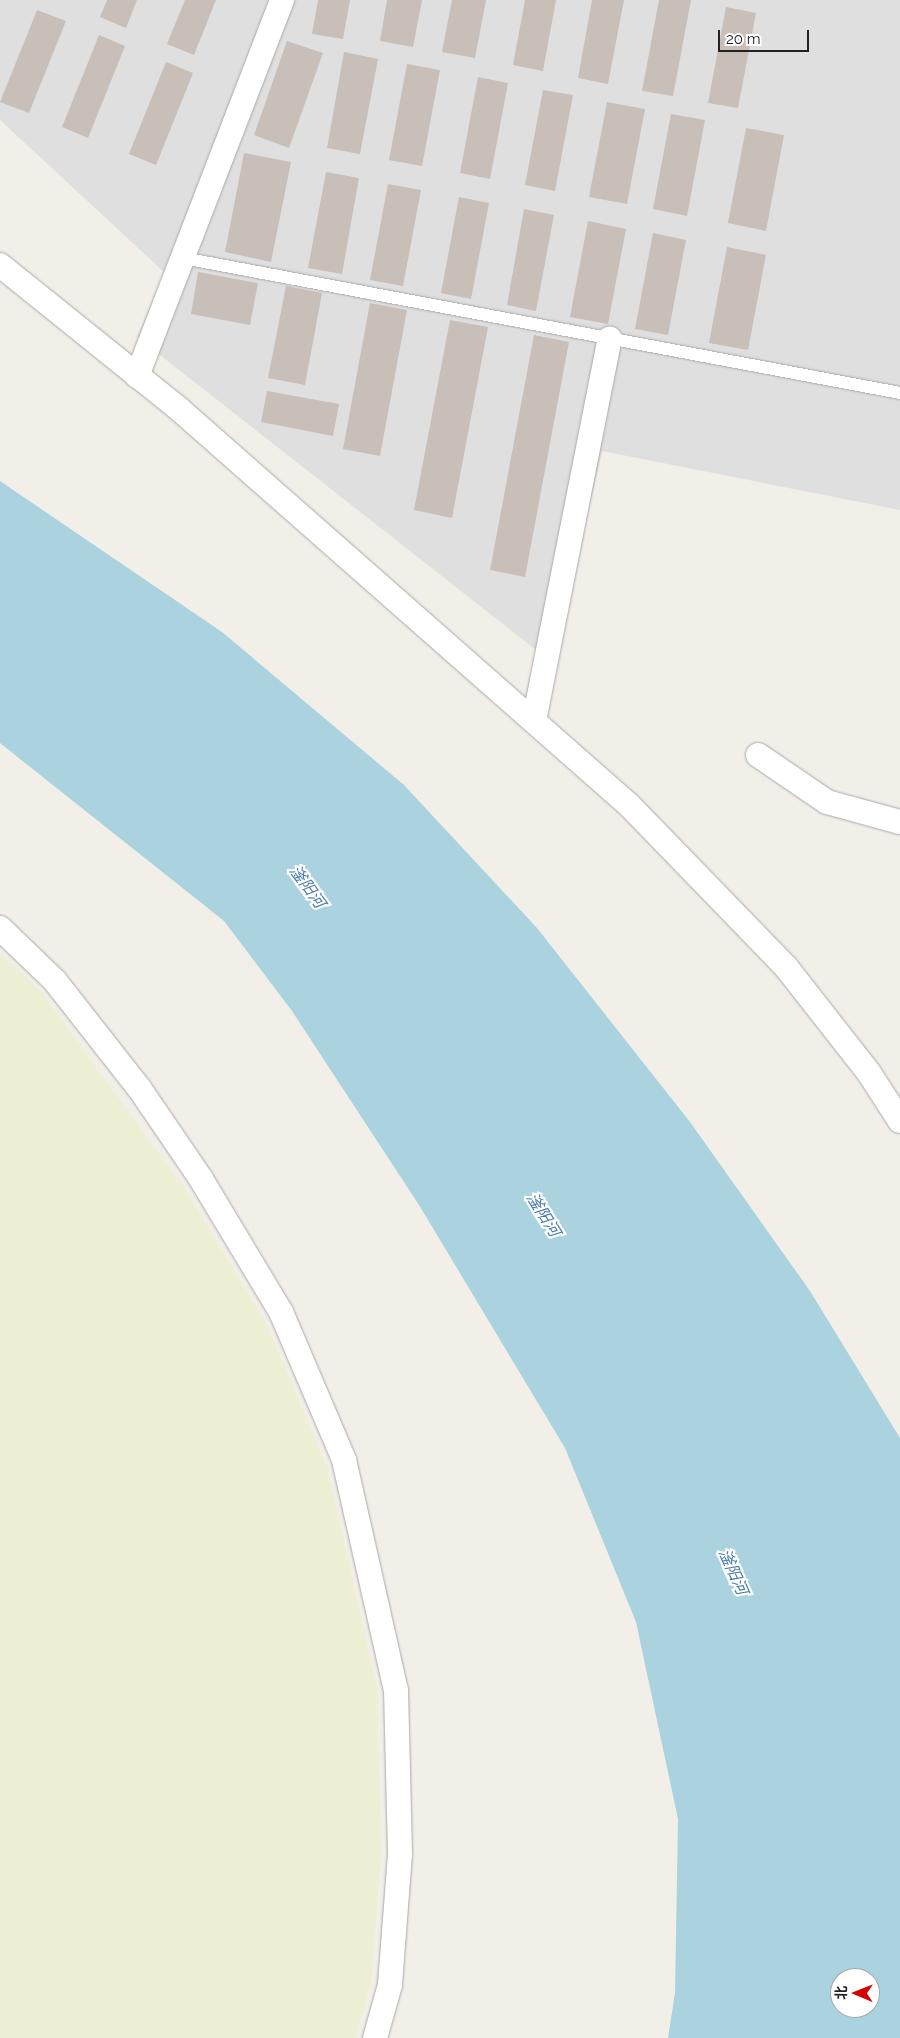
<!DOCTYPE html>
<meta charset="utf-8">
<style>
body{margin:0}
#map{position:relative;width:900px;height:2038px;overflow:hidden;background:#f2efe9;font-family:Raleway,"Noto Sans SC",sans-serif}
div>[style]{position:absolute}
.residential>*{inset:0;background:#e0dfdf}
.farmland>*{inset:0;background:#eef0d5}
.water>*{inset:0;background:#aad3df}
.building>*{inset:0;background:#c7bfb8}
.roads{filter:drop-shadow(0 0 1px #a9a9a9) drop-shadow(0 0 1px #a9a9a9)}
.lane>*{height:12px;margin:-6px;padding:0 6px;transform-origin:6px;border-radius:6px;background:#fff}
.street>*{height:24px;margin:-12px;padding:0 12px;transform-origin:12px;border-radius:12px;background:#fff}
span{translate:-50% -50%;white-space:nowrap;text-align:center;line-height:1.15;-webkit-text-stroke:4.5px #fff;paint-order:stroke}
.water-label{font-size:16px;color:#4a7aab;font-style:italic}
.north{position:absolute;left:830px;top:1968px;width:50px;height:50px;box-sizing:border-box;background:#fff;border:1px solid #a7a7a7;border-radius:50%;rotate:271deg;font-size:14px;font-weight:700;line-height:20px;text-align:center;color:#222}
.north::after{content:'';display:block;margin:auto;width:18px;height:22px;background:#d40000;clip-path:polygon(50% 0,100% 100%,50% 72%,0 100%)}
.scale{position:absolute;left:718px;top:30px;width:91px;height:22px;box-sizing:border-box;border:2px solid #222;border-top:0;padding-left:6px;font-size:15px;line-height:18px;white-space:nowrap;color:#222;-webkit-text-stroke:4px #fff;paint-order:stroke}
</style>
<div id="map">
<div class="residential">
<i style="clip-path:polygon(0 0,900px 0,900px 510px,602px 451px,554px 664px,137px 337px,165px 273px,0 120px)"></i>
</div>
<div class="farmland">
<i style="clip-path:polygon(0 953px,42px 993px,185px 1189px,265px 1321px,327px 1466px,378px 1692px,381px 1853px,371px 1982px,356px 2038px,0 2038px)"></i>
</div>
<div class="water">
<i style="clip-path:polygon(evenodd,0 481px,222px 632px,404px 785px,537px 928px,690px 1122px,810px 1291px,900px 1438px,900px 2038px,668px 2038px,675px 1993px,678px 1819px,636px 1622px,565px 1448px,419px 1205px,292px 1011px,224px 921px,0 743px,0 481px,840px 1978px,870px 1978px,870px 2008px,840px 2008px,840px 1978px)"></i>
</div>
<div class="building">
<i style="clip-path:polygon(107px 0,137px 0,126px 28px,100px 17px)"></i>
<i style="clip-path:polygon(185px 0,216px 0,194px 55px,167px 44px)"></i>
<i style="clip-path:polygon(318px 0,350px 0,343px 39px,312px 34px)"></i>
<i style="clip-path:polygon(387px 0,422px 0,413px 47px,380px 41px)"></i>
<i style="clip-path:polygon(452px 0,486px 0,475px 58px,442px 52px)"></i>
<i style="clip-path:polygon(525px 0,556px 0,543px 71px,513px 65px)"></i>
<i style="clip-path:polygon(592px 0,624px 0,608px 84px,578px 78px)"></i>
<i style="clip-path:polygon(659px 0,691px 0,673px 96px,642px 91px)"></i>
<i style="clip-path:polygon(726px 7px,756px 13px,738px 108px,708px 103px)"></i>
<i style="clip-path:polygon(37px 10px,66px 21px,29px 113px,0 102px)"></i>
<i style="clip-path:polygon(99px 35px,125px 46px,88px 138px,62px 127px)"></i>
<i style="clip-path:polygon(287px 41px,323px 53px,289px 148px,254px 135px)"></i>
<i style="clip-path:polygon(344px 52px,378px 59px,360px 154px,327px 148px)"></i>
<i style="clip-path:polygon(166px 62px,193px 73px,156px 165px,129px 154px)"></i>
<i style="clip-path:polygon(407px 64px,440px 70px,422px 166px,389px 160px)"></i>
<i style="clip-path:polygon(478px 77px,508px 83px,490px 179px,460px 173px)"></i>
<i style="clip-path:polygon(543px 90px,573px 95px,555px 191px,525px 185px)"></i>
<i style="clip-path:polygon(607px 102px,645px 109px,627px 204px,589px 197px)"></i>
<i style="clip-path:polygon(671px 114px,705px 120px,687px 216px,653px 209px)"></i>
<i style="clip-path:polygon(746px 128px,784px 135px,766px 231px,728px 223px)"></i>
<i style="clip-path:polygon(244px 153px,291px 162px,271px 262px,225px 252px)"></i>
<i style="clip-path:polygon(326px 172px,359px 178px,342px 274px,308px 268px)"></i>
<i style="clip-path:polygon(388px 184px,421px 190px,403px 286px,370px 280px)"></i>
<i style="clip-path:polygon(459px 197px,489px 203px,471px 299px,441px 293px)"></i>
<i style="clip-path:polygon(524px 209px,554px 215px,536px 311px,507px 305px)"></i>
<i style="clip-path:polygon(588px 221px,626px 229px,608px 324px,570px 317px)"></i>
<i style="clip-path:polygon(653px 233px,686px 240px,668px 335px,635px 329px)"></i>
<i style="clip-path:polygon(727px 247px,766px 255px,748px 350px,709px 343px)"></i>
<i style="clip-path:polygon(198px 272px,258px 283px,250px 325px,191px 314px)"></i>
<i style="clip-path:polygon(286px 286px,322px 293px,305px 385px,268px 378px)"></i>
<i style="clip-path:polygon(370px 303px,407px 310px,380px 456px,343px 449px)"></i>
<i style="clip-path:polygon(450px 320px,488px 327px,452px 518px,414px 510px)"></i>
<i style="clip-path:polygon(534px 335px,569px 342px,525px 577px,490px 570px)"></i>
<i style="clip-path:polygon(267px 391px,339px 404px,333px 436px,261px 422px)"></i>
</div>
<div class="roads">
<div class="lane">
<i style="left:183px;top:258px;width:730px;rotate:10.66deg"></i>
</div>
<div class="street">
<i style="left:0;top:265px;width:230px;rotate:38.8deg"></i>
<i style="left:179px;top:409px;width:599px;rotate:41.35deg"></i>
<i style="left:629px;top:805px;width:226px;rotate:45.9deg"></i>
<i style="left:786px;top:967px;width:135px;rotate:51.9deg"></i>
<i style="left:869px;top:1073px;width:57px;rotate:57.1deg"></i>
<i style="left:137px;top:376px;width:403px;rotate:-68.9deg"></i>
<i style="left:534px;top:721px;width:390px;rotate:-78.8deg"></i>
<i style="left:758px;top:755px;width:83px;rotate:34.3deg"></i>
<i style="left:827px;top:802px;width:76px;rotate:15.3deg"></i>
<i style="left:0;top:928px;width:76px;rotate:43.9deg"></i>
<i style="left:55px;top:981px;width:136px;rotate:51.9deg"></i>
<i style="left:139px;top:1088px;width:110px;rotate:55.7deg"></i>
<i style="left:201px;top:1179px;width:155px;rotate:59deg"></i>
<i style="left:281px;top:1312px;width:161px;rotate:66.9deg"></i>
<i style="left:344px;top:1460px;width:236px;rotate:77.3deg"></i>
<i style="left:396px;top:1690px;width:164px;rotate:88.6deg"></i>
<i style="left:400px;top:1854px;width:131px;rotate:94.4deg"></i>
<i style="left:390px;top:1985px;width:55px;rotate:105.8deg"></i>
</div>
</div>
<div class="water-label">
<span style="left:307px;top:887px;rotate:54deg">滏阳河</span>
<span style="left:543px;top:1215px;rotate:58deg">滏阳河</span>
<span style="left:733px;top:1572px;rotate:66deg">滏阳河</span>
</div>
<div class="north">北</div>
<div class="scale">20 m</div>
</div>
